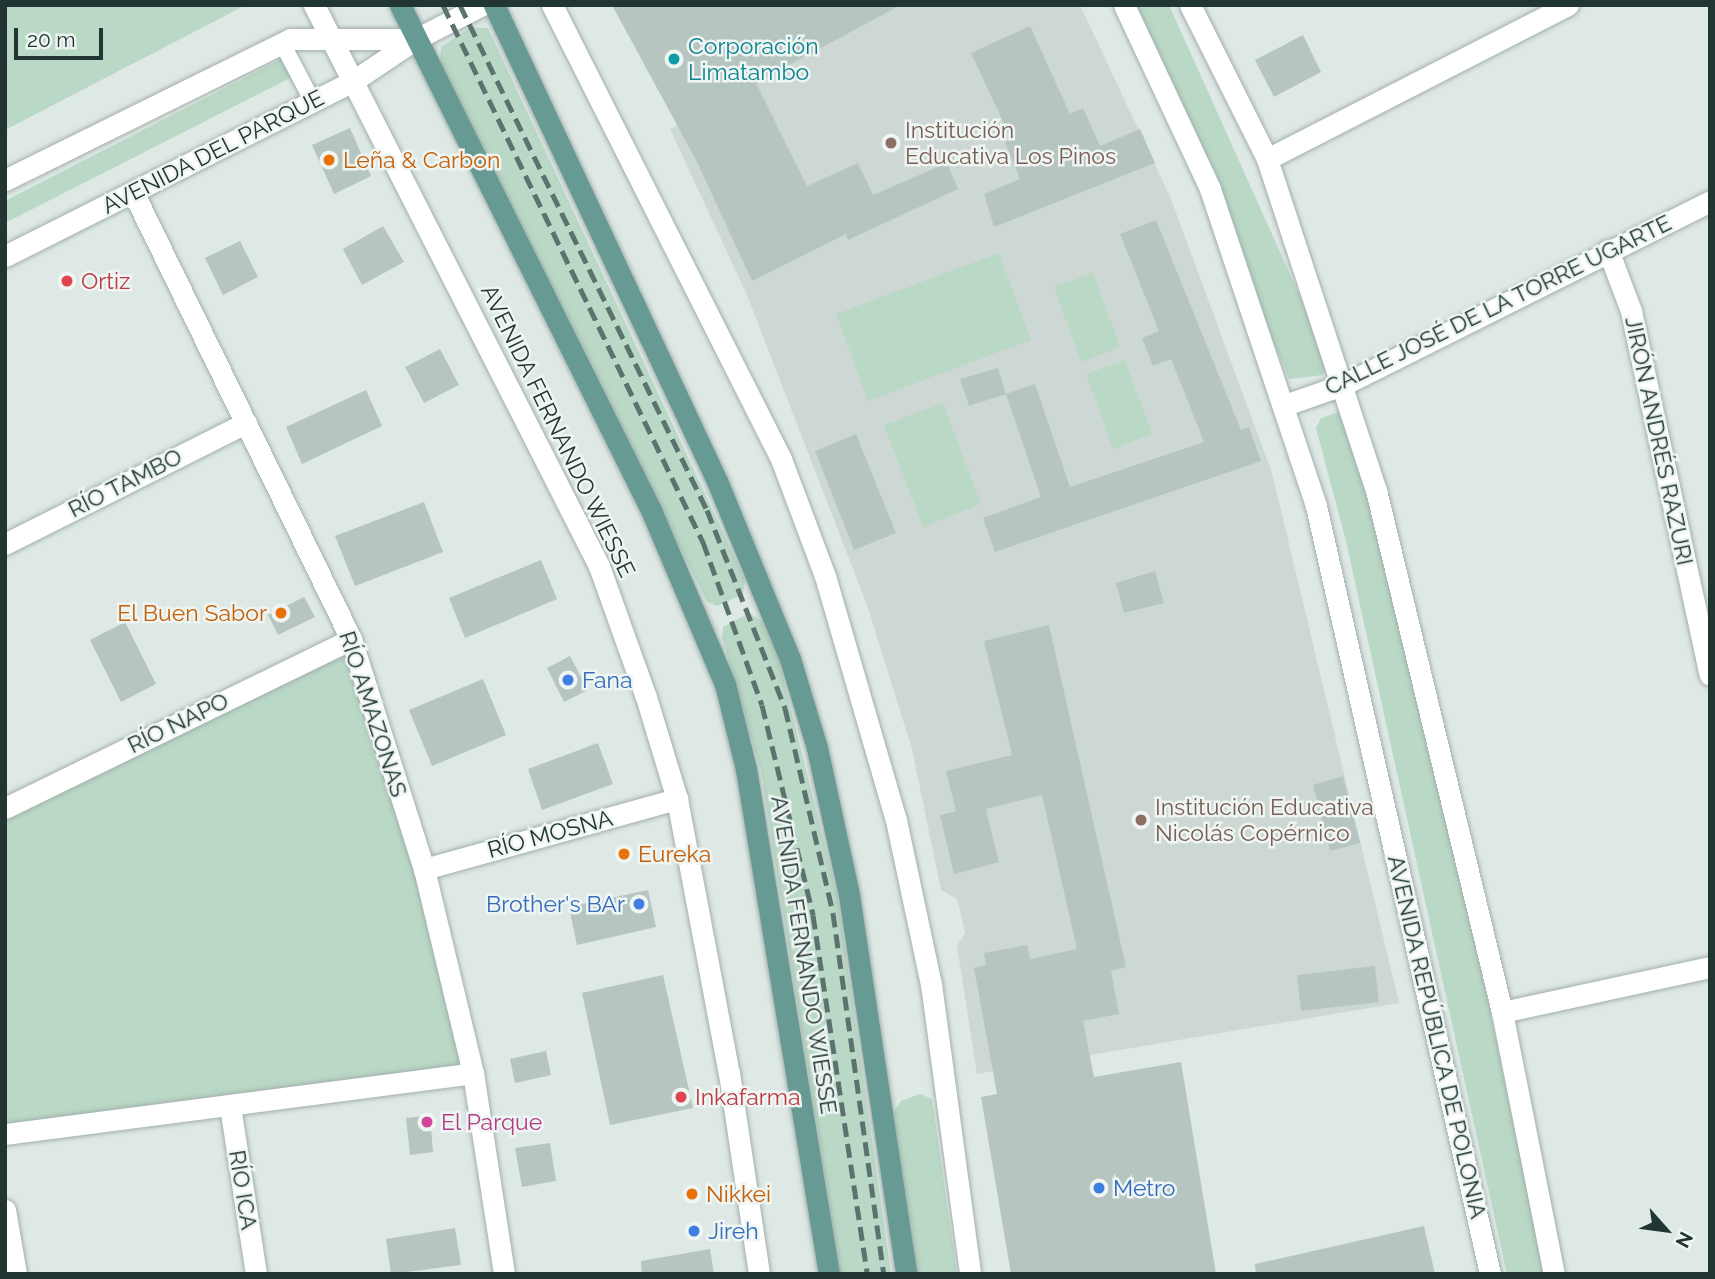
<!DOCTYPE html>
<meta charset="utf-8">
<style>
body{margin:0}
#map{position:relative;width:1715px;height:1279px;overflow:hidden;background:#dee8e5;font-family:Raleway,sans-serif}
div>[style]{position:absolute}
.built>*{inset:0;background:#cdd8d4}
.green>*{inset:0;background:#b9d8c5}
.building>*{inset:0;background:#b7c5c1}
.roads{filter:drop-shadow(0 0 2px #a2afac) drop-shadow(0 0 2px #a2afac)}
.service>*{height:16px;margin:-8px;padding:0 8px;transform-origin:8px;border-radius:8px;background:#fff}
.pedestrian>*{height:21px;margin:-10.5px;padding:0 10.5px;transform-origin:10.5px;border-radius:10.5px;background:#fff}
.minor>*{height:21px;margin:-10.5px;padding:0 10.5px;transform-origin:10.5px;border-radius:10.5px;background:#fff}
.secondary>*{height:21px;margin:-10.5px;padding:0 10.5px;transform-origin:10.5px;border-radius:10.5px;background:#fff}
.primary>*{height:21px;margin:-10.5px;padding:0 10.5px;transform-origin:10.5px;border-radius:10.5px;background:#679a93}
.rail>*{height:5px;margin-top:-2.5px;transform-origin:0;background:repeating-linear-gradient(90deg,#5b726f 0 14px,transparent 0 21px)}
.dots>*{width:19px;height:19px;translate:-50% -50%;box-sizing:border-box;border:4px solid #eef5f2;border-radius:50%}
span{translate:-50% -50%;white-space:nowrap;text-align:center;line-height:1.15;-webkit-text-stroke:5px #eef5f2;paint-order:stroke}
.culture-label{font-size:23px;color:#0d838f}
.left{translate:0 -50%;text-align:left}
.education-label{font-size:23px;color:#785e54}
.street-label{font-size:23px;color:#213633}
.food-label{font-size:23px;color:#c56008}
.right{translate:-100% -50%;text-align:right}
.health-label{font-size:23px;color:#be3a42}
.shop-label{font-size:23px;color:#366cbe}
.hotel-label{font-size:23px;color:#b23c85}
.frame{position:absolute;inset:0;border:7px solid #213633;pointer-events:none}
.north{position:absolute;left:1631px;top:1195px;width:70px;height:70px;-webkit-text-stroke:5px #eef5f2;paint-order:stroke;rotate:118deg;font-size:19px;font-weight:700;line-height:28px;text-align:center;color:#213633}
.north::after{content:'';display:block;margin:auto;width:24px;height:32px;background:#213633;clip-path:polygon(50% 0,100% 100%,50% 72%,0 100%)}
.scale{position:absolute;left:14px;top:28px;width:89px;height:32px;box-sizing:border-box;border:4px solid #213633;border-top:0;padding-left:9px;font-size:21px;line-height:24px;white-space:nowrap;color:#213633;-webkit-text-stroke:5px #eef5f2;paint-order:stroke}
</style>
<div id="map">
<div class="built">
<i style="clip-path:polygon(901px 5px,1080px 5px,1171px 199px,1272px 473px,1399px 1003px,977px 1074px,957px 946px,965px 933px,961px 915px,957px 899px,941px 890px,912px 749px,867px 605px,747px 295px,670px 129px)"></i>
</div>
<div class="green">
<i style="clip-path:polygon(5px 5px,242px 5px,242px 7px,5px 130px)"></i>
<i style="clip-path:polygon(1134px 5px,1169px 5px,1329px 361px,1323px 375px,1289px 379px)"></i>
<i style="clip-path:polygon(471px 27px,488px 28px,745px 580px,743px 594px,717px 606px,707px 602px,440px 62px,441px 47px)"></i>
<i style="clip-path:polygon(283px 58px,292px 77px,5px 223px,5px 201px)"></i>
<i style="clip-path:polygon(999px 253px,1031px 340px,868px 401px,836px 314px)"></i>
<i style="clip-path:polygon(1093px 273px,1120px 347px,1081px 362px,1054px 287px)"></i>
<i style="clip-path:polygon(1125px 360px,1152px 434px,1113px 449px,1086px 374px)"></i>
<i style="clip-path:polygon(943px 403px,981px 504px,923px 527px,884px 425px)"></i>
<i style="clip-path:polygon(1339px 412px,1353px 416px,1379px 496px,1547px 1274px,1507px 1274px,1346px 541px,1316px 428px,1321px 418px)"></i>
<i style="clip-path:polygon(749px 613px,762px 621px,778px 658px,837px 894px,891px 1274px,840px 1274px,761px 771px,722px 637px,723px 627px)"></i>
<i style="clip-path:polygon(351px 639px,473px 1073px,5px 1134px,5px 808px)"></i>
<i style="clip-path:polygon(920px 1094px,932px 1099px,957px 1274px,916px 1274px,893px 1113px,901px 1101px)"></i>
</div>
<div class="building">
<i style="clip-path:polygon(612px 5px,901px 5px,756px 83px,807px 186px,858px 163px,873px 195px,947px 163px,958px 189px,848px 240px,846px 234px,752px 281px,696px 160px)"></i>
<i style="clip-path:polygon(1030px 26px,1070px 114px,1083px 108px,1100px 146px,1140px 129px,1155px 163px,994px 227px,984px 194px,1020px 179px,1005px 142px,1011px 139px,971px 53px)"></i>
<i style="clip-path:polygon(1303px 35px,1321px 72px,1274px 97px,1255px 60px)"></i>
<i style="clip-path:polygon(350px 128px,371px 176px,334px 194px,312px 145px)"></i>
<i style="clip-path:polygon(1156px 220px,1241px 430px,1249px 427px,1261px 461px,995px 552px,983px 518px,1041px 497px,1006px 394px,1035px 384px,1070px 487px,1204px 442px,1171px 359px,1153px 366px,1142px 338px,1159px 331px,1120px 234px)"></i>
<i style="clip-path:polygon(383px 226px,404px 262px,362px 285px,343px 249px)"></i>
<i style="clip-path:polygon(240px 241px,258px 277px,223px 295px,205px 258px)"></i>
<i style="clip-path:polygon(440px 349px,459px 385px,424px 403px,405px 367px)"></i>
<i style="clip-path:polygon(998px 368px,1006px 394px,969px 406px,960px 379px)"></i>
<i style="clip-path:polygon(366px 390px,382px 426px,302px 464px,286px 427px)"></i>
<i style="clip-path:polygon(856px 434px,896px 533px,854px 550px,815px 451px)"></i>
<i style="clip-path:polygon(424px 502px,443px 552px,355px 586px,335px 536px)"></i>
<i style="clip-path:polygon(541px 560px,557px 599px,465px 638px,449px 598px)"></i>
<i style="clip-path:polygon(1155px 571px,1164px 603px,1124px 613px,1116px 583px)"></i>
<i style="clip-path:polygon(304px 597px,315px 617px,278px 635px,268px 615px)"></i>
<i style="clip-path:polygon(125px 622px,156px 684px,121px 702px,90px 640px)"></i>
<i style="clip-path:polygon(1049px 625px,1126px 967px,1111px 971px,1119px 1014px,1083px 1021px,1094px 1077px,1181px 1062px,1216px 1274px,1011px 1274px,981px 1097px,997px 1094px,974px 968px,986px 965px,984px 953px,1027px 945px,1030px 959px,1077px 949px,1042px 795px,986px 809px,999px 862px,954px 874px,940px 815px,956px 811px,946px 771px,1012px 755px,984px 641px)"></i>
<i style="clip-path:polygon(570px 656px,588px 690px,564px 702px,547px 668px)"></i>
<i style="clip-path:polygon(483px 679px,506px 735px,432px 766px,409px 710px)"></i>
<i style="clip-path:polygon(598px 743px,613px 784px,542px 810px,528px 769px)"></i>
<i style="clip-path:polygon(1343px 776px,1360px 843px,1330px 851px,1313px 785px)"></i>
<i style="clip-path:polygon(648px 890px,656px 927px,577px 945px,569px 907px)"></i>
<i style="clip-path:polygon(1375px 966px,1379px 1002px,1301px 1011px,1297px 975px)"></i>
<i style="clip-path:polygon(663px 975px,693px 1108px,610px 1125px,582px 993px)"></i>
<i style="clip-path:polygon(546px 1051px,551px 1075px,515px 1083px,510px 1059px)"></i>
<i style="clip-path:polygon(430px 1115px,433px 1152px,410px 1155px,406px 1118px)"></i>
<i style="clip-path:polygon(550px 1143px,556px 1181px,522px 1187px,515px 1148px)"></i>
<i style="clip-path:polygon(1424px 1226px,1435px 1274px,1256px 1274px,1255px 1264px)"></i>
<i style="clip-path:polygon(455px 1228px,461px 1265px,391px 1274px,386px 1239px)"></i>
<i style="clip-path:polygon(710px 1249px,714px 1274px,642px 1274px,641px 1261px)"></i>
</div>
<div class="roads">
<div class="service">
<i style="left:282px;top:43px;width:67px;rotate:62.3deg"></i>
</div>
<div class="pedestrian">
<i style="left:1502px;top:1012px;width:213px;rotate:-12.2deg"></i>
</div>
<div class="minor">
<i style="left:1267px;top:159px;width:338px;rotate:-27.1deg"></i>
<i style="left:133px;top:192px;width:497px;rotate:64deg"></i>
<i style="left:351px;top:639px;width:241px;rotate:72.4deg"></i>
<i style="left:424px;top:869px;width:210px;rotate:76.5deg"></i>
<i style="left:473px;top:1073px;width:203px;rotate:81.2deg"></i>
<i style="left:1608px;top:250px;width:65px;rotate:69.3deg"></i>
<i style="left:1631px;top:311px;width:372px;rotate:77.8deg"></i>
<i style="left:1285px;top:405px;width:64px;rotate:-19.3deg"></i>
<i style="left:1345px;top:384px;width:408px;rotate:-26.6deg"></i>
<i style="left:5px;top:544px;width:270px;rotate:-26.7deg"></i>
<i style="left:5px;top:808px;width:385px;rotate:-26deg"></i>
<i style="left:424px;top:869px;width:263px;rotate:-15.5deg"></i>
<i style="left:230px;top:1106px;width:170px;rotate:81.2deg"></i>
<i style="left:5px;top:1134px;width:472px;rotate:-7.4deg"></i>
<i style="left:5px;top:1210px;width:65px;rotate:80.2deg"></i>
</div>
<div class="secondary">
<i style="left:314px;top:5px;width:629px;rotate:63.07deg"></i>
<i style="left:599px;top:566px;width:139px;rotate:70.3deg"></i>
<i style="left:646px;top:697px;width:107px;rotate:73.1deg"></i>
<i style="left:677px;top:799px;width:279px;rotate:79.3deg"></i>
<i style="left:729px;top:1073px;width:203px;rotate:81.5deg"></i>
<i style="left:552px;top:5px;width:508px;rotate:63.23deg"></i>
<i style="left:781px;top:459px;width:125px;rotate:69.4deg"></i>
<i style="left:825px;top:576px;width:254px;rotate:73.8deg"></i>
<i style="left:896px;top:820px;width:168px;rotate:78deg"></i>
<i style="left:931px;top:984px;width:293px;rotate:82.3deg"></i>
<i style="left:1124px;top:5px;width:203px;rotate:64.9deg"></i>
<i style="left:1210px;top:189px;width:334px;rotate:71.5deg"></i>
<i style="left:1316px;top:506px;width:787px;rotate:77.23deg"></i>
<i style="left:1190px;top:5px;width:172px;rotate:63.4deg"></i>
<i style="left:1267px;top:159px;width:348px;rotate:71.8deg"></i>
<i style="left:1376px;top:490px;width:537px;rotate:76.43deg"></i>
<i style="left:1502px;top:1012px;width:267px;rotate:78.8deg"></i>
<i style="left:5px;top:180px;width:318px;rotate:-26.3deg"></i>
<i style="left:290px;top:39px;width:126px"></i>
<i style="left:5px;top:256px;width:390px;rotate:-26.7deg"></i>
<i style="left:353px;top:81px;width:76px;rotate:-33.7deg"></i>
<i style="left:416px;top:39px;width:74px;rotate:-27.3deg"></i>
</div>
<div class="primary">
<i style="left:400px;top:5px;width:564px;rotate:63.57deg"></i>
<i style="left:651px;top:510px;width:189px;rotate:67deg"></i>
<i style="left:725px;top:684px;width:88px;rotate:76.1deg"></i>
<i style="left:746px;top:769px;width:512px;rotate:80.67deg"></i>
<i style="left:494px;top:5px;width:526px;rotate:64.9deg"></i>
<i style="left:717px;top:481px;width:192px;rotate:67.7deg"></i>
<i style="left:790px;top:659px;width:93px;rotate:73.1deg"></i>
<i style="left:817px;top:748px;width:150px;rotate:77.7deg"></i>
<i style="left:849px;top:895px;width:383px;rotate:81.4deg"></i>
</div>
</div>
<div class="rail">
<i style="left:443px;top:5px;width:597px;rotate:64.17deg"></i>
<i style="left:703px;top:542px;width:173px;rotate:70.1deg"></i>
<i style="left:762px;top:705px;width:216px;rotate:76.3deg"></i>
<i style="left:813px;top:915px;width:363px;rotate:81.4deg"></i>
<i style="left:460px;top:5px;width:562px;rotate:63.94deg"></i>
<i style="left:707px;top:510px;width:213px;rotate:68.5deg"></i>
<i style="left:785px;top:708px;width:211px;rotate:76.8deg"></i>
<i style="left:833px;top:913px;width:365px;rotate:82deg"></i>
</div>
<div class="dots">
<i style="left:674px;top:59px;background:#0f9aa8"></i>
<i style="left:891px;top:143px;background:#8d6e63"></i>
<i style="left:329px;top:160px;background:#e8710a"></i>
<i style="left:67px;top:281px;background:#e0444e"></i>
<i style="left:281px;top:613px;background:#e8710a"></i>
<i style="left:568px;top:680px;background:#3f7fe0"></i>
<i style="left:1141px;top:820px;background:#8d6e63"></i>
<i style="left:624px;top:854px;background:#e8710a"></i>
<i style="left:639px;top:904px;background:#3f7fe0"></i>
<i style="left:681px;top:1097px;background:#e0444e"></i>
<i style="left:427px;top:1122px;background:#d1479c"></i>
<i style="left:1099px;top:1188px;background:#3f7fe0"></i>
<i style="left:692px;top:1194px;background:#e8710a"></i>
<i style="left:694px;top:1231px;background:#3f7fe0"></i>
</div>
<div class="culture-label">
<span class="left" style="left:688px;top:59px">Corporación<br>Limatambo</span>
</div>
<div class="education-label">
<span class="left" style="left:905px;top:143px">Institución<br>Educativa Los Pinos</span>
<span class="left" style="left:1155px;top:820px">Institución Educativa<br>Nicolás Copérnico</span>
</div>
<div class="street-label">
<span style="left:213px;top:152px;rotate:-27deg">AVENIDA DEL PARQUE</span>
<span style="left:1498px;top:305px;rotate:-26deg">CALLE JOSÉ DE LA TORRE UGARTE</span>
<span style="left:558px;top:431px;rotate:64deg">AVENIDA FERNANDO WIESSE</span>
<span style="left:1659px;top:441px;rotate:78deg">JIRÓN ANDRÉS RAZURI</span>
<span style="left:125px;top:483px;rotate:-27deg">RÍO TAMBO</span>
<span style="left:373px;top:714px;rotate:72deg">RÍO AMAZONAS</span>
<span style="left:178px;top:723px;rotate:-26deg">RÍO NAPO</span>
<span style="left:550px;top:834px;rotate:-15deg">RÍO MOSNA</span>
<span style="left:804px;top:955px;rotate:81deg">AVENIDA FERNANDO WIESSE</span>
<span style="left:1437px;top:1037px;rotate:77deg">AVENIDA REPÚBLICA DE POLONIA</span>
<span style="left:243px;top:1190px;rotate:81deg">RÍO ICA</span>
</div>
<div class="food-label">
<span class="left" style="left:343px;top:160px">Leña &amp; Carbon</span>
<span class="right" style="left:267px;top:613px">El Buen Sabor</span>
<span class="left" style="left:638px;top:854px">Eureka</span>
<span class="left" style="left:706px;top:1194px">Nikkei</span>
</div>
<div class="health-label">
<span class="left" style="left:81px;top:281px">Ortiz</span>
<span class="left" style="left:695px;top:1097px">Inkafarma</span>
</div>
<div class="shop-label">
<span class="left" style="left:582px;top:680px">Fana</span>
<span class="right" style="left:625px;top:904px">Brother's BAr</span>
<span class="left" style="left:1113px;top:1188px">Metro</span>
<span class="left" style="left:708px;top:1231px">Jireh</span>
</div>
<div class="hotel-label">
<span class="left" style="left:441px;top:1122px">El Parque</span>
</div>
<div class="frame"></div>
<div class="north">N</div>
<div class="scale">20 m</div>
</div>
